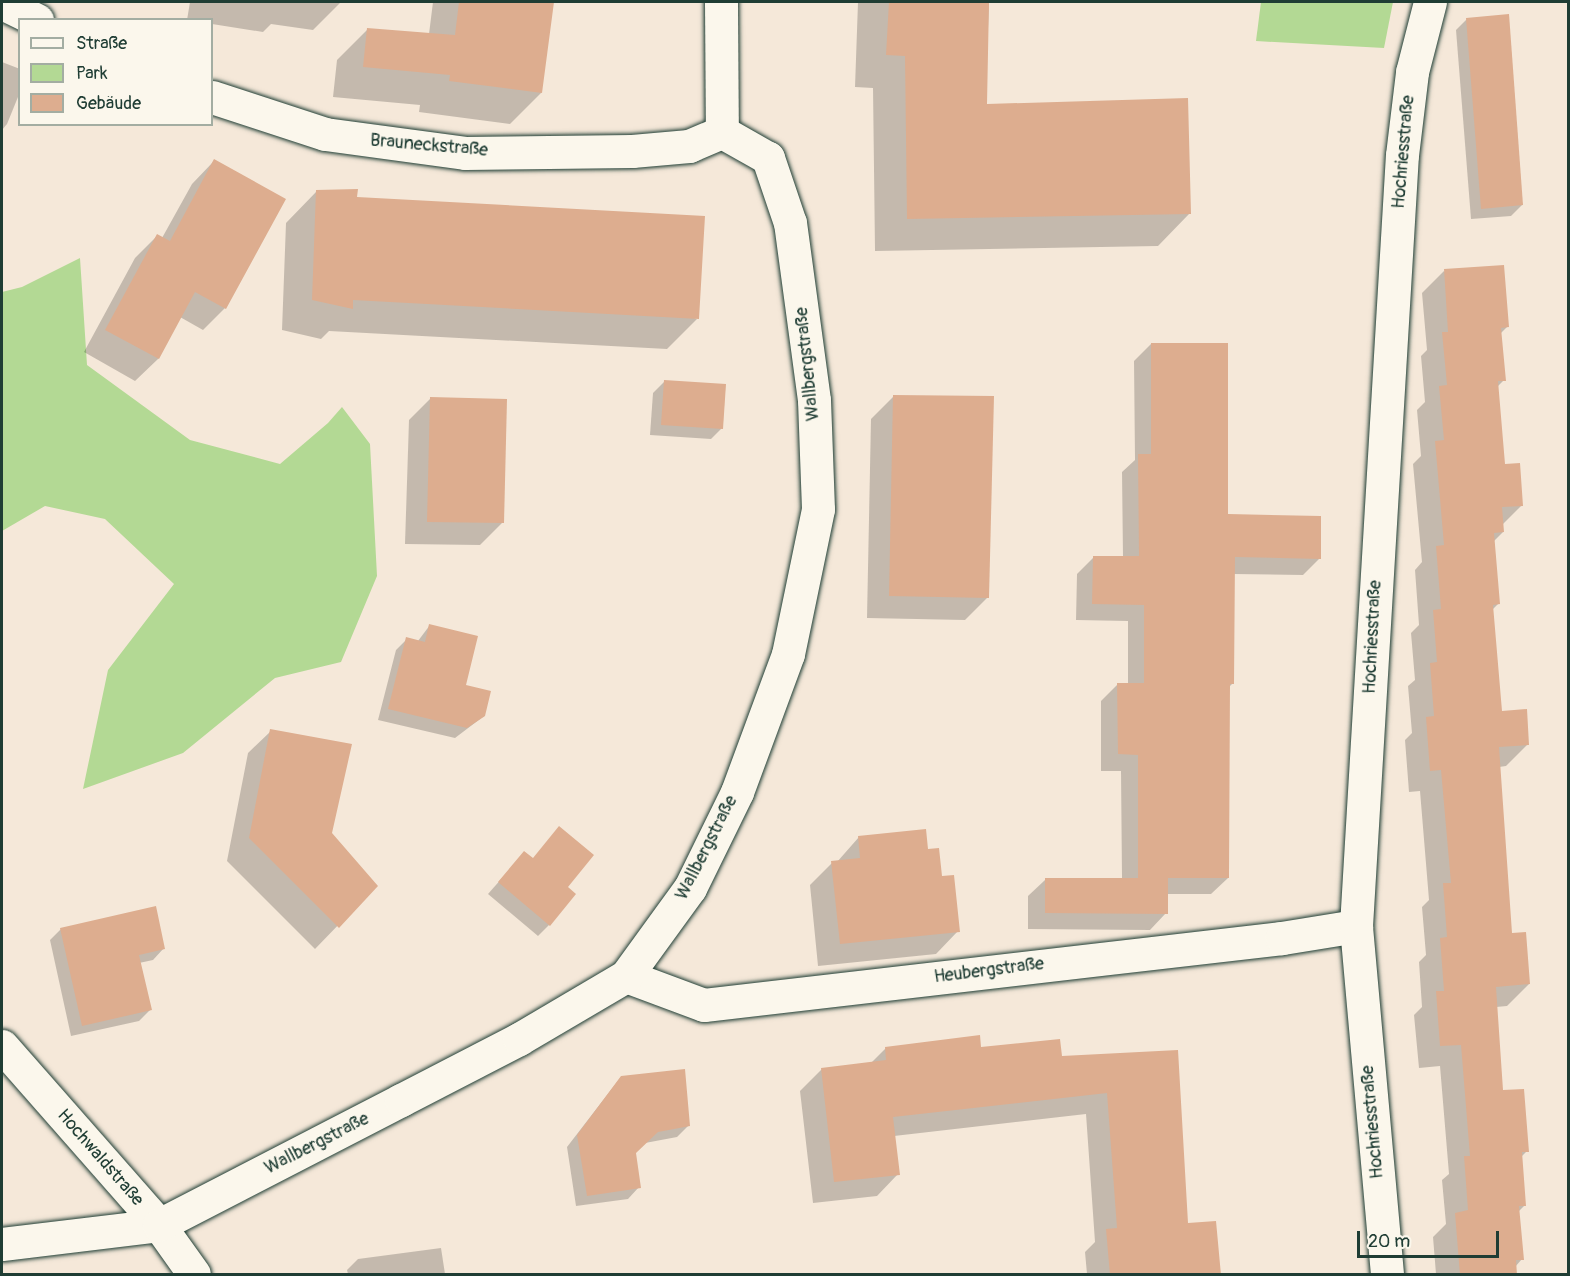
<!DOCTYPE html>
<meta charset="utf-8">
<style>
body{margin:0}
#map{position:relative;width:1570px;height:1276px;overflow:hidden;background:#f5e8d9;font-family:Pangolin,sans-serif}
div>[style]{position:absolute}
.green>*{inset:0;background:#b3d994}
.shadow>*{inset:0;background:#0003}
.building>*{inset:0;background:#ddad8f}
.roads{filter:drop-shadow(0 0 2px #1f3d34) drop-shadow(0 0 2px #1f3d34)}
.street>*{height:33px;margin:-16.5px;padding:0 16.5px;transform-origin:16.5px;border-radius:16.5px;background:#fbf7ec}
span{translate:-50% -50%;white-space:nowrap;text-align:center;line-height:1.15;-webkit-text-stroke:4.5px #fbf7ec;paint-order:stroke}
.street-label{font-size:18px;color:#1f3d34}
.frame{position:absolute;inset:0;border:3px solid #1f3d34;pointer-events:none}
.legend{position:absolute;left:18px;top:18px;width:195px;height:108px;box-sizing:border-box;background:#fbf7ec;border:2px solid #a3ada2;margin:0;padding:8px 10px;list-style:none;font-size:18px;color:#1f3d34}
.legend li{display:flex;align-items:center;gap:12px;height:30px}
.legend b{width:30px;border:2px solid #a3ada2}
.scale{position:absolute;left:1357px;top:1231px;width:142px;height:27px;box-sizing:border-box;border:3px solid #1f3d34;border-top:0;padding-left:8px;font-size:18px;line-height:21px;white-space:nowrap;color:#1f3d34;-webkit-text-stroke:4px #fbf7ec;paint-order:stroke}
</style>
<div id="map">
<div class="green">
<i style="clip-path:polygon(1261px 2px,1393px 2px,1384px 48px,1256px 41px)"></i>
<i style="clip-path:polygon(80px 258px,87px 365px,190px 440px,280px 464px,328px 423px,342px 407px,370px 444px,377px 576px,341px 662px,275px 678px,183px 753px,83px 789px,108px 670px,174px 584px,105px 519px,45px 506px,2px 531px,2px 292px,22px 287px)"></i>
</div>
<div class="shadow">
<i style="clip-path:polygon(190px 2px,341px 2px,313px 30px,271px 24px,263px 32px,212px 24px,212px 20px,187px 20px)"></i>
<i style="clip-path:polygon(433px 2px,552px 2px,541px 93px,510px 124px,419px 112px,420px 105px,333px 97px,337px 60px,368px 29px,429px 34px)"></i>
<i style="clip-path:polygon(858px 2px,989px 2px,985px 106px,1190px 213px,1158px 246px,875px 251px,873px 88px,855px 87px)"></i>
<i style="clip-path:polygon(1467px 19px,1522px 205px,1511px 216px,1471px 219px,1456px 30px)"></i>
<i style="clip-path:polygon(2px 62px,20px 69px,20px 92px,7px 124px,2px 130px)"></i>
<i style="clip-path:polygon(214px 161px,225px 308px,203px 330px,180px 317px,158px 359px,135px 381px,84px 352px,135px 258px,157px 236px,162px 238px,192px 184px)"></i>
<i style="clip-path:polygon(316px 192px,356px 199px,697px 319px,667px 349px,329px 331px,321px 339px,282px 330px,286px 223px)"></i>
<i style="clip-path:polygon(1444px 271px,1508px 326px,1500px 334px,1504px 380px,1497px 387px,1503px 465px,1522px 505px,1502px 525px,1503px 532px,1494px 541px,1499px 603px,1492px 610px,1501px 712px,1528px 744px,1506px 766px,1499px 767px,1511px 934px,1529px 984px,1507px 1006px,1496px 1007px,1502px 1092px,1527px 1151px,1521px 1157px,1525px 1205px,1518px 1212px,1522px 1259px,1515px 1267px,1515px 1274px,1436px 1274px,1433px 1237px,1446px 1224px,1442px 1180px,1449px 1174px,1440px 1066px,1419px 1068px,1414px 1015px,1422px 1007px,1419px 962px,1426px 955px,1422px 907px,1429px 900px,1420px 791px,1409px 792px,1405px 740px,1412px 733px,1408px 686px,1415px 680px,1411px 633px,1419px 625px,1415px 570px,1422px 562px,1413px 464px,1421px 456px,1417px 410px,1425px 402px,1421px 356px,1427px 350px,1422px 293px)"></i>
<i style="clip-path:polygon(1151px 344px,1227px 516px,1320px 558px,1303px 575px,1233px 574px,1233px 683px,1228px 688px,1228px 878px,1211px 894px,1166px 894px,1166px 913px,1150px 930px,1028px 929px,1028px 896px,1045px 880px,1122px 879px,1121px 771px,1101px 771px,1101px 701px,1118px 684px,1128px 685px,1128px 621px,1076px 620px,1077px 574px,1094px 557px,1123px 558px,1122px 472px,1135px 460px,1134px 361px)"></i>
<i style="clip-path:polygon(664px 382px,722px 428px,711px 439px,650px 435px,653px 393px)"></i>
<i style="clip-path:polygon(893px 397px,988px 597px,965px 620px,867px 618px,871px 419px)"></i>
<i style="clip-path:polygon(431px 398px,502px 523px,480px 545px,405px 544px,409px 420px)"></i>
<i style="clip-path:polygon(430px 625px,484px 716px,455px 738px,378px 720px,396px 650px,407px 639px,418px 641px)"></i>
<i style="clip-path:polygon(271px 731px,330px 833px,376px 886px,315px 949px,227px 861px,248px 753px)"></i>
<i style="clip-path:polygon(859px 837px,927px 851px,941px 878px,958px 931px,936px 954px,818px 966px,810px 885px,832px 863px,837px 862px)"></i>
<i style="clip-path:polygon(524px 853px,566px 887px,549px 925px,538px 936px,488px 894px)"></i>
<i style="clip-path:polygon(61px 929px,164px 948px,153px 960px,139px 963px,150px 1010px,139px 1021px,71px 1036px,50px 940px)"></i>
<i style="clip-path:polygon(886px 1048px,980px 1048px,1061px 1058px,1177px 1052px,1187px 1224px,1219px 1274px,1087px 1274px,1085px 1252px,1095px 1242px,1086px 1114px,894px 1136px,898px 1174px,877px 1196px,813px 1203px,800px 1091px,822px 1069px,870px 1064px)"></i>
<i style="clip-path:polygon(621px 1077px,688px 1126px,677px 1137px,645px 1143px,634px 1153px,639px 1187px,628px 1199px,576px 1206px,567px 1147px)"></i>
<i style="clip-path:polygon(441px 1248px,445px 1274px,348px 1274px,347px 1270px,358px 1259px)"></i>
</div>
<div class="building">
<i style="clip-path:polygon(459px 2px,554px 2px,542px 93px,449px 81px,450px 75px,363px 67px,367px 28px,455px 35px)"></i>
<i style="clip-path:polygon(889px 2px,989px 2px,987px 104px,1188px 98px,1191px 214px,907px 219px,905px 56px,886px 55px)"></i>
<i style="clip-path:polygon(1509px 14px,1523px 205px,1481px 209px,1466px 18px)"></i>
<i style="clip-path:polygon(214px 159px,286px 199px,226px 309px,195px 292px,159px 359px,105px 330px,157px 234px,170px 241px)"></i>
<i style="clip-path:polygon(358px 189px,357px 197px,705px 216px,699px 319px,353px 300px,353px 309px,312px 300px,316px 190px)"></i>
<i style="clip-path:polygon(1504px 265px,1509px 327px,1501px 328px,1506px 381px,1498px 381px,1505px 464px,1520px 463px,1523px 506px,1502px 507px,1504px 532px,1494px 533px,1500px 604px,1493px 605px,1502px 711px,1527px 709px,1529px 745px,1499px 747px,1512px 933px,1526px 932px,1530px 984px,1496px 987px,1503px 1090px,1524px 1089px,1529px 1152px,1522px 1152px,1526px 1206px,1519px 1206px,1524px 1260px,1516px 1260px,1517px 1275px,1460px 1275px,1455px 1213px,1468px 1210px,1464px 1156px,1470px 1156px,1461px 1045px,1440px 1046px,1436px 991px,1444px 991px,1440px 938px,1447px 937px,1443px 883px,1451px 883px,1441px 770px,1430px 771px,1426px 717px,1434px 716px,1430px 663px,1437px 662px,1433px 610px,1441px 609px,1436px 546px,1444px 545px,1435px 441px,1444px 440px,1439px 386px,1447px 385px,1442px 332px,1448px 332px,1444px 269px)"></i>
<i style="clip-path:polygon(1151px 343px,1228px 343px,1228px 514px,1321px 516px,1321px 559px,1235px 557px,1234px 684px,1230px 684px,1229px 878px,1168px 878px,1168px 914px,1045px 913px,1045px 878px,1138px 878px,1138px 755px,1118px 754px,1117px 683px,1144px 683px,1144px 605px,1092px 604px,1093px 556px,1139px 556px,1138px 454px,1151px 454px)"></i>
<i style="clip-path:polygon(664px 380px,726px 384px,723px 429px,661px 425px)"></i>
<i style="clip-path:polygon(893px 395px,994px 396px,989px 598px,889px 596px)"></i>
<i style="clip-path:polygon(430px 397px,507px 399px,504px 523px,427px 522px)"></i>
<i style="clip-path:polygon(429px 624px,478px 636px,466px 685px,491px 691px,485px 716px,467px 728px,388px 709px,406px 637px,425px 642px)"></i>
<i style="clip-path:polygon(270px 729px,352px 744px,332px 833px,378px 886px,339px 928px,249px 838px)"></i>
<i style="clip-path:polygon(559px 826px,594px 855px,568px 887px,576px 894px,550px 926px,498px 882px,524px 851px,533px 858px)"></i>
<i style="clip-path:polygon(926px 829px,928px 849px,939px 848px,942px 876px,954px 875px,960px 932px,840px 944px,831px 861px,860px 858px,858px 836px)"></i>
<i style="clip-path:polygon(156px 906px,165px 949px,139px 955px,152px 1010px,82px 1026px,60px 928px)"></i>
<i style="clip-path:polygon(980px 1035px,981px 1047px,1060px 1039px,1062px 1056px,1178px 1050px,1188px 1223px,1216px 1221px,1221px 1275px,1110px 1275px,1106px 1229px,1117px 1228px,1107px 1093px,893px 1117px,900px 1175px,834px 1182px,821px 1068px,886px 1060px,885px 1047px)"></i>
<i style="clip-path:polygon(685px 1069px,690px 1126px,658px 1132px,636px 1153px,641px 1188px,587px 1196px,577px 1135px,621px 1076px)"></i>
</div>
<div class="roads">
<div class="street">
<i style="left:721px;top:2px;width:130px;rotate:89.6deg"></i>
<i style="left:2px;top:3px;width:39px;rotate:26deg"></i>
<i style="left:212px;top:97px;width:119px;rotate:18.1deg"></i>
<i style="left:325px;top:134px;width:141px;rotate:7.7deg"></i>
<i style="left:465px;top:153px;width:167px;rotate:-0.7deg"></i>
<i style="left:632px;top:151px;width:57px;rotate:-5deg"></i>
<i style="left:689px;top:146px;width:36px;rotate:-23deg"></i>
<i style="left:626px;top:976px;width:83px;rotate:20.4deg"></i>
<i style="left:704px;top:1005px;width:582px;rotate:-6.61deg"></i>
<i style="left:1282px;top:938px;width:75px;rotate:-9.2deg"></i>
<i style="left:2px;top:1046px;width:238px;rotate:48.7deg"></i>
<i style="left:159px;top:1225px;width:60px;rotate:54.5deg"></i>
<i style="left:2px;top:1244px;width:158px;rotate:-6.9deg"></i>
<i style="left:159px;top:1225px;width:272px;rotate:-27.3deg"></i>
<i style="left:401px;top:1100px;width:133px;rotate:-27.3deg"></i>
<i style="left:519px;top:1039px;width:124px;rotate:-30.5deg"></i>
<i style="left:626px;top:976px;width:109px;rotate:-54deg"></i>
<i style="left:690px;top:888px;width:107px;rotate:-63.9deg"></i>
<i style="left:737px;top:792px;width:147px;rotate:-69.7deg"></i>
<i style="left:788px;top:654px;width:148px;rotate:-78.3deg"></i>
<i style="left:818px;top:509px;width:109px;rotate:-92.1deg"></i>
<i style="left:814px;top:400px;width:179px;rotate:-97.7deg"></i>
<i style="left:790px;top:223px;width:69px;rotate:-108.7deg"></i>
<i style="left:768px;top:158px;width:53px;rotate:-150.5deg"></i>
<i style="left:1387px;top:1274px;width:349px;rotate:-95.1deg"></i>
<i style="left:1356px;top:926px;width:772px;rotate:-86.59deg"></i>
<i style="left:1402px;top:155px;width:84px;rotate:-83.1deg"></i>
<i style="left:1412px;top:72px;width:72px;rotate:-75.6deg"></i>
</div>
</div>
<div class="street-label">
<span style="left:429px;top:146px;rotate:5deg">Brauneckstraße</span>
<span style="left:1404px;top:152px;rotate:-85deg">Hochriesstraße</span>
<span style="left:808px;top:364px;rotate:-96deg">Wallbergstraße</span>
<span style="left:1373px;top:637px;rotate:-87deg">Hochriesstraße</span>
<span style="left:707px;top:848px;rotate:-63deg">Wallbergstraße</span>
<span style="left:989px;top:971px;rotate:-7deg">Heubergstraße</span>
<span style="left:1373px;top:1122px;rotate:-95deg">Hochriesstraße</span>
<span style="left:317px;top:1144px;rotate:-27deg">Wallbergstraße</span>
<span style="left:100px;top:1158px;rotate:49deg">Hochwaldstraße</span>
</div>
<div class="frame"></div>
<ul class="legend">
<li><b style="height:8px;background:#fbf7ec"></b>Straße</li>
<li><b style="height:16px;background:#b3d994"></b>Park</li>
<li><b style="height:16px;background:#ddad8f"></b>Gebäude</li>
</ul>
<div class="scale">20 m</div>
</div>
